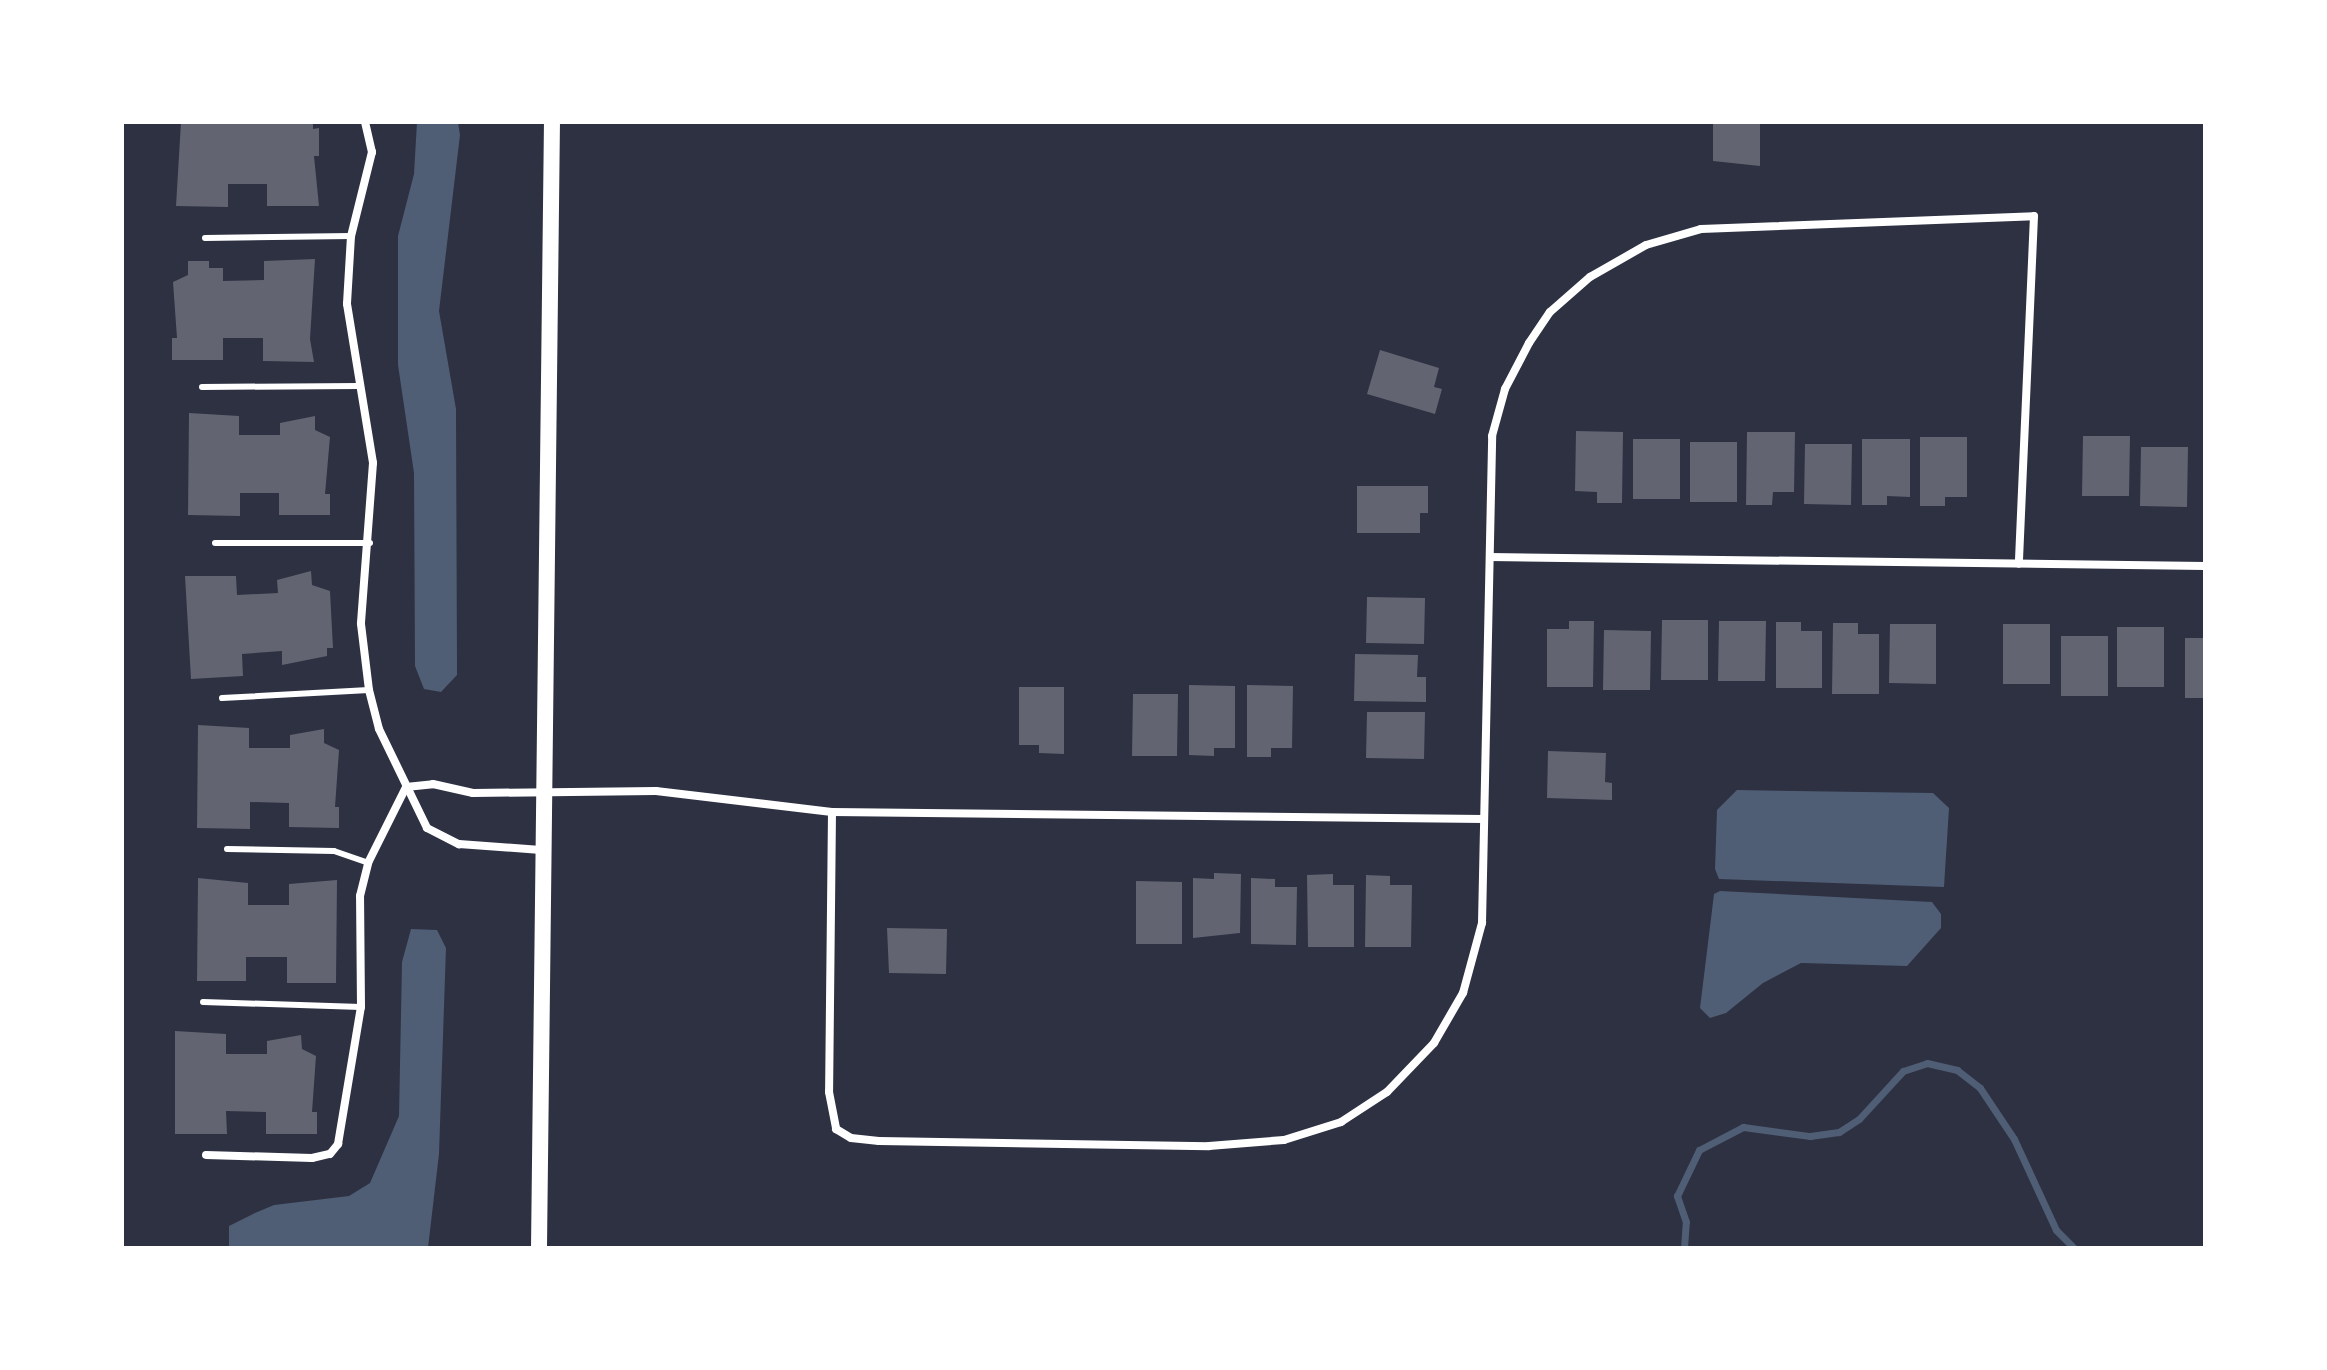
<!DOCTYPE html>
<style>
body{margin:0}
#map{position:relative;width:2327px;height:1370px;overflow:hidden;background:#2d3142;font-family:"Noto Sans",sans-serif}
div>[style]{position:absolute}
.water>*{inset:0;background:#4f5d75}
.stream>*{height:7px;margin:-3.5px;padding:0 3.5px;transform-origin:3.5px;border-radius:3.5px;background:#4f5d75}
.building>*{inset:0;background:#626471}
.service>*{height:6px;margin:-3px;padding:0 3px;transform-origin:3px;border-radius:3px;background:#fff}
.minor>*{height:8px;margin:-4px;padding:0 4px;transform-origin:4px;border-radius:4px;background:#fff}
.secondary>*{height:16px;margin:-8px;padding:0 8px;transform-origin:8px;border-radius:8px;background:#fff}
span{translate:-50% -50%;white-space:nowrap;text-align:center;line-height:1.15;-webkit-text-stroke:7px #fff;paint-order:stroke}
.frame{position:absolute;inset:0;border:124px solid #fff;pointer-events:none}
</style>
<div id="map">
<div class="water">
<i style="clip-path:polygon(417px 122px,458px 122px,460px 135px,439px 311px,456px 409px,457px 663px,457px 675px,441px 692px,424px 689px,415px 666px,414px 473px,398px 365px,398px 236px,414px 174px)"></i>
<i style="clip-path:polygon(1737px 790px,1933px 793px,1949px 808px,1944px 887px,1719px 879px,1715px 869px,1717px 810px)"></i>
<i style="clip-path:polygon(1720px 891px,1932px 902px,1941px 914px,1941px 928px,1907px 966px,1801px 963px,1763px 983px,1726px 1013px,1710px 1018px,1700px 1008px,1714px 894px)"></i>
<i style="clip-path:polygon(411px 929px,437px 930px,446px 948px,439px 1154px,428px 1248px,229px 1248px,229px 1226px,255px 1213px,274px 1205px,349px 1196px,370px 1183px,399px 1116px,402px 962px)"></i>
</div>
<div class="stream">
<i style="left:1684px;top:1248px;width:26px;rotate:-86deg"></i>
<i style="left:1686px;top:1222px;width:28px;rotate:-109deg"></i>
<i style="left:1677px;top:1196px;width:51px;rotate:-64.4deg"></i>
<i style="left:1699px;top:1150px;width:50px;rotate:-27.6deg"></i>
<i style="left:1743px;top:1127px;width:68px;rotate:7.7deg"></i>
<i style="left:1810px;top:1136px;width:29px;rotate:-8deg"></i>
<i style="left:1839px;top:1132px;width:24px;rotate:-33deg"></i>
<i style="left:1859px;top:1119px;width:65px;rotate:-47.5deg"></i>
<i style="left:1903px;top:1071px;width:25px;rotate:-18deg"></i>
<i style="left:1927px;top:1063px;width:31px;rotate:13deg"></i>
<i style="left:1957px;top:1070px;width:29px;rotate:38deg"></i>
<i style="left:1980px;top:1088px;width:61px;rotate:56.3deg"></i>
<i style="left:2014px;top:1139px;width:100px;rotate:65.2deg"></i>
<i style="left:2056px;top:1230px;width:25px;rotate:45deg"></i>
</div>
<div class="building">
<i style="clip-path:polygon(181px 122px,313px 122px,313px 129px,319px 128px,319px 156px,314px 156px,319px 206px,267px 206px,267px 184px,228px 184px,228px 207px,176px 206px)"></i>
<i style="clip-path:polygon(1713px 122px,1760px 122px,1760px 166px,1713px 161px)"></i>
<i style="clip-path:polygon(315px 259px,310px 339px,314px 362px,263px 361px,263px 338px,223px 338px,223px 360px,172px 360px,172px 338px,177px 338px,173px 282px,188px 275px,188px 261px,209px 261px,209px 268px,223px 268px,223px 281px,264px 280px,264px 261px)"></i>
<i style="clip-path:polygon(1380px 350px,1439px 368px,1434px 387px,1442px 389px,1435px 414px,1367px 394px)"></i>
<i style="clip-path:polygon(189px 413px,239px 416px,239px 435px,280px 435px,280px 423px,315px 416px,315px 430px,330px 437px,325px 494px,330px 494px,330px 515px,279px 515px,279px 493px,240px 493px,240px 516px,188px 515px)"></i>
<i style="clip-path:polygon(1576px 431px,1623px 432px,1622px 503px,1597px 503px,1597px 492px,1575px 491px)"></i>
<i style="clip-path:polygon(1747px 432px,1795px 432px,1794px 492px,1773px 492px,1772px 505px,1746px 505px)"></i>
<i style="clip-path:polygon(2083px 436px,2130px 436px,2129px 496px,2082px 496px)"></i>
<i style="clip-path:polygon(1920px 437px,1967px 437px,1967px 497px,1945px 497px,1945px 506px,1920px 506px)"></i>
<i style="clip-path:polygon(1633px 439px,1680px 439px,1680px 499px,1633px 499px)"></i>
<i style="clip-path:polygon(1862px 439px,1910px 439px,1910px 497px,1887px 496px,1887px 505px,1862px 505px)"></i>
<i style="clip-path:polygon(1690px 442px,1737px 442px,1737px 502px,1690px 502px)"></i>
<i style="clip-path:polygon(1805px 444px,1852px 444px,1851px 505px,1804px 504px)"></i>
<i style="clip-path:polygon(2141px 447px,2188px 447px,2187px 507px,2140px 506px)"></i>
<i style="clip-path:polygon(1357px 486px,1428px 486px,1428px 513px,1420px 513px,1420px 533px,1357px 533px)"></i>
<i style="clip-path:polygon(311px 571px,312px 585px,330px 591px,333px 648px,327px 648px,327px 656px,282px 665px,282px 651px,242px 654px,243px 676px,191px 679px,185px 576px,236px 576px,237px 595px,278px 593px,277px 580px)"></i>
<i style="clip-path:polygon(1367px 597px,1425px 598px,1424px 644px,1366px 643px)"></i>
<i style="clip-path:polygon(1662px 620px,1708px 620px,1708px 680px,1661px 680px)"></i>
<i style="clip-path:polygon(1569px 621px,1594px 621px,1593px 687px,1547px 687px,1547px 629px,1569px 629px)"></i>
<i style="clip-path:polygon(1719px 621px,1766px 621px,1765px 681px,1718px 681px)"></i>
<i style="clip-path:polygon(1776px 622px,1801px 622px,1801px 631px,1822px 631px,1822px 688px,1776px 688px)"></i>
<i style="clip-path:polygon(1833px 623px,1858px 623px,1858px 634px,1879px 634px,1879px 694px,1832px 694px)"></i>
<i style="clip-path:polygon(1890px 624px,1936px 624px,1936px 684px,1889px 683px)"></i>
<i style="clip-path:polygon(2003px 624px,2050px 624px,2050px 684px,2003px 684px)"></i>
<i style="clip-path:polygon(2117px 627px,2164px 627px,2164px 687px,2117px 687px)"></i>
<i style="clip-path:polygon(1604px 630px,1651px 631px,1650px 690px,1603px 690px)"></i>
<i style="clip-path:polygon(2061px 636px,2108px 636px,2108px 696px,2061px 696px)"></i>
<i style="clip-path:polygon(2185px 638px,2205px 638px,2205px 698px,2185px 698px)"></i>
<i style="clip-path:polygon(1355px 654px,1418px 655px,1417px 677px,1426px 677px,1426px 702px,1354px 701px)"></i>
<i style="clip-path:polygon(1189px 685px,1235px 686px,1235px 748px,1214px 748px,1214px 756px,1189px 755px)"></i>
<i style="clip-path:polygon(1247px 685px,1293px 686px,1292px 748px,1271px 748px,1271px 757px,1247px 757px)"></i>
<i style="clip-path:polygon(1019px 687px,1064px 687px,1064px 754px,1039px 753px,1039px 745px,1019px 745px)"></i>
<i style="clip-path:polygon(1133px 694px,1178px 694px,1177px 756px,1132px 756px)"></i>
<i style="clip-path:polygon(1367px 712px,1425px 712px,1424px 759px,1366px 758px)"></i>
<i style="clip-path:polygon(198px 725px,249px 728px,249px 748px,290px 748px,290px 735px,324px 729px,324px 743px,339px 750px,335px 807px,339px 807px,339px 828px,289px 827px,289px 803px,250px 802px,250px 829px,197px 828px)"></i>
<i style="clip-path:polygon(1548px 751px,1606px 753px,1605px 782px,1612px 783px,1612px 800px,1547px 798px)"></i>
<i style="clip-path:polygon(1214px 873px,1241px 874px,1240px 933px,1193px 938px,1193px 878px,1214px 879px)"></i>
<i style="clip-path:polygon(1333px 874px,1333px 885px,1354px 885px,1354px 947px,1308px 947px,1307px 875px)"></i>
<i style="clip-path:polygon(1366px 875px,1390px 876px,1390px 885px,1412px 885px,1411px 947px,1365px 947px)"></i>
<i style="clip-path:polygon(198px 878px,248px 883px,248px 905px,289px 905px,289px 884px,337px 880px,336px 983px,287px 983px,287px 957px,246px 957px,246px 981px,197px 981px)"></i>
<i style="clip-path:polygon(1251px 878px,1275px 879px,1275px 887px,1297px 887px,1296px 945px,1251px 944px)"></i>
<i style="clip-path:polygon(1136px 881px,1182px 882px,1182px 944px,1136px 944px)"></i>
<i style="clip-path:polygon(887px 928px,947px 929px,946px 974px,889px 973px)"></i>
<i style="clip-path:polygon(175px 1031px,226px 1034px,226px 1054px,267px 1054px,267px 1041px,301px 1035px,302px 1049px,316px 1056px,312px 1112px,317px 1112px,317px 1134px,266px 1134px,266px 1112px,226px 1111px,227px 1134px,175px 1134px)"></i>
</div>
<div class="service">
<i style="left:205px;top:238px;width:146px;rotate:-0.8deg"></i>
<i style="left:202px;top:387px;width:157px;rotate:-0.4deg"></i>
<i style="left:215px;top:543px;width:155px"></i>
<i style="left:222px;top:698px;width:147px;rotate:-3.1deg"></i>
<i style="left:227px;top:849px;width:107px;rotate:1.1deg"></i>
<i style="left:334px;top:851px;width:36px;rotate:19deg"></i>
<i style="left:203px;top:1002px;width:158px;rotate:1.8deg"></i>
</div>
<div class="minor">
<i style="left:365px;top:122px;width:31px;rotate:77deg"></i>
<i style="left:372px;top:152px;width:87px;rotate:104deg"></i>
<i style="left:351px;top:236px;width:68px;rotate:93.4deg"></i>
<i style="left:347px;top:304px;width:161px;rotate:80.7deg"></i>
<i style="left:373px;top:463px;width:161px;rotate:94.3deg"></i>
<i style="left:361px;top:624px;width:66px;rotate:83.1deg"></i>
<i style="left:369px;top:690px;width:40px;rotate:75.6deg"></i>
<i style="left:379px;top:729px;width:110px;rotate:64.1deg"></i>
<i style="left:427px;top:828px;width:36px;rotate:27deg"></i>
<i style="left:459px;top:844px;width:82px;rotate:4.2deg"></i>
<i style="left:1490px;top:557px;width:715px;rotate:0.72deg"></i>
<i style="left:406px;top:787px;width:27px;rotate:-6deg"></i>
<i style="left:433px;top:784px;width:41px;rotate:12.7deg"></i>
<i style="left:473px;top:793px;width:183px;rotate:-0.6deg"></i>
<i style="left:656px;top:791px;width:177px;rotate:6.8deg"></i>
<i style="left:832px;top:812px;width:652px;rotate:0.62deg"></i>
<i style="left:832px;top:812px;width:280px;rotate:90.6deg"></i>
<i style="left:829px;top:1092px;width:38px;rotate:79deg"></i>
<i style="left:836px;top:1129px;width:17px;rotate:31deg"></i>
<i style="left:851px;top:1138px;width:28px;rotate:6deg"></i>
<i style="left:879px;top:1141px;width:330px;rotate:0.9deg"></i>
<i style="left:1209px;top:1146px;width:75px;rotate:-4.6deg"></i>
<i style="left:1284px;top:1140px;width:60px;rotate:-17.5deg"></i>
<i style="left:1341px;top:1122px;width:55px;rotate:-33.1deg"></i>
<i style="left:1387px;top:1092px;width:68px;rotate:-46.2deg"></i>
<i style="left:1434px;top:1043px;width:58px;rotate:-59.9deg"></i>
<i style="left:1463px;top:993px;width:73px;rotate:-74.8deg"></i>
<i style="left:1482px;top:923px;width:487px;rotate:-88.8deg"></i>
<i style="left:1492px;top:436px;width:49px;rotate:-74.5deg"></i>
<i style="left:1505px;top:389px;width:52px;rotate:-62.4deg"></i>
<i style="left:1529px;top:343px;width:37px;rotate:-56deg"></i>
<i style="left:1550px;top:312px;width:53px;rotate:-41.2deg"></i>
<i style="left:1590px;top:277px;width:64px;rotate:-29.7deg"></i>
<i style="left:1646px;top:245px;width:57px;rotate:-16.2deg"></i>
<i style="left:1701px;top:229px;width:333px;rotate:-2.2deg"></i>
<i style="left:2034px;top:216px;width:348px;rotate:92.5deg"></i>
<i style="left:206px;top:1155px;width:106px;rotate:1.6deg"></i>
<i style="left:312px;top:1158px;width:18px;rotate:-13deg"></i>
<i style="left:330px;top:1154px;width:13px;rotate:-51deg"></i>
<i style="left:338px;top:1144px;width:139px;rotate:-80.5deg"></i>
<i style="left:361px;top:1007px;width:111px;rotate:-90.5deg"></i>
<i style="left:360px;top:896px;width:34px;rotate:-76deg"></i>
<i style="left:368px;top:863px;width:85px;rotate:-63.4deg"></i>
</div>
<div class="secondary">
<i style="left:539px;top:1248px;width:1126px;rotate:-89.34deg"></i>
</div>
<div class="frame"></div>
</div>
